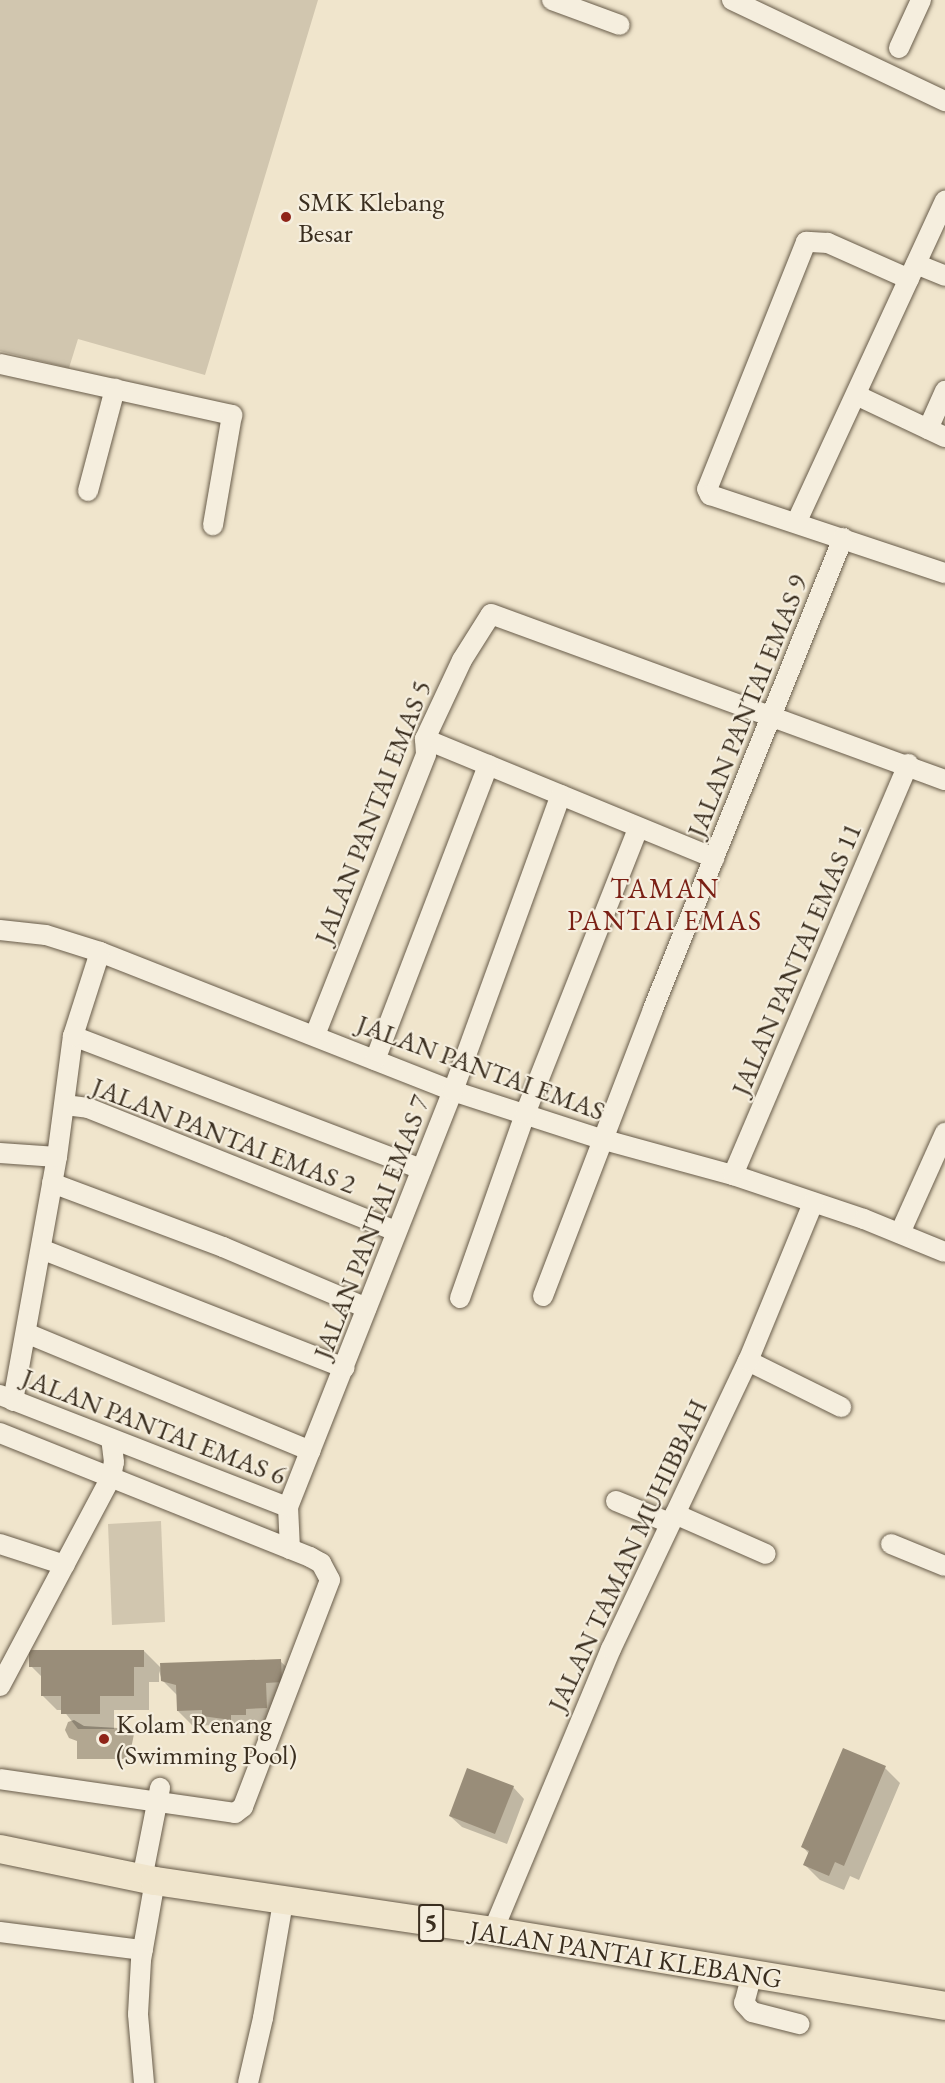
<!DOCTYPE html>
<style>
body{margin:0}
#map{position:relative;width:945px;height:2083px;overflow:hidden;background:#f0e5cc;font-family:"EB Garamond",serif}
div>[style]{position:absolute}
.green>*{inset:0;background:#d1c6af}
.water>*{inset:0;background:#b2a791}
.shadow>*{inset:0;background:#0003}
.building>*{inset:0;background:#998d79}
.roads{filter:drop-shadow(0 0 2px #685c4a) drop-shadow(0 0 2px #685c4a)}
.minor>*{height:20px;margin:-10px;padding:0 10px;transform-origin:10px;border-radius:10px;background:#f5eede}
.highway>*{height:28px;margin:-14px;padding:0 14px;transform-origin:14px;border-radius:14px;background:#f0e5cc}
.dots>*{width:16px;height:16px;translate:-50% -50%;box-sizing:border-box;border:3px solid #f5eede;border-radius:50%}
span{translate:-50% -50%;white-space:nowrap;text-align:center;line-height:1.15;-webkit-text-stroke:4.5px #f5eede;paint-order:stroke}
.shield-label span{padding:2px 4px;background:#f5eede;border:2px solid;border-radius:4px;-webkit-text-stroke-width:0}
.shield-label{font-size:26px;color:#3a2e1f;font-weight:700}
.poi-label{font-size:27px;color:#3a2e1f}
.left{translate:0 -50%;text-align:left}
.street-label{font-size:27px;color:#3a2e1f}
.neighbourhood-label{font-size:28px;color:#7a1f14;letter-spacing:1.5px}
</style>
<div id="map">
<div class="green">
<i style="clip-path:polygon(0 0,318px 0,205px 375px,78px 339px,69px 368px,0 351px)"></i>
<i style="clip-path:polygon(161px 1521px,165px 1622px,112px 1625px,108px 1524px)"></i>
</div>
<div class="water">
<i style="clip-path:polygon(74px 1720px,84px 1726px,135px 1729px,129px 1759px,77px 1759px,77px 1741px,69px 1738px,65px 1730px,68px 1722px)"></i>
</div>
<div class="shadow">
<i style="clip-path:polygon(144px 1651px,162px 1669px,280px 1661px,296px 1676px,296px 1697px,280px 1697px,281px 1723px,260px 1723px,261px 1729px,246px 1730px,246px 1735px,238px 1735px,213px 1725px,193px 1726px,178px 1711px,178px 1696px,162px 1680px,159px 1671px,159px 1682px,149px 1682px,149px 1710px,114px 1710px,114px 1729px,78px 1729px,63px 1710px,57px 1710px,42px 1695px,42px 1677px,31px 1666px)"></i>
<i style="clip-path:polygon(885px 1768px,900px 1783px,859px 1880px,850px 1876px,844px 1890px,820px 1880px,805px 1865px,809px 1854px,803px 1847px)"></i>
<i style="clip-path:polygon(513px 1787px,524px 1799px,507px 1844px,462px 1827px,450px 1816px)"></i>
</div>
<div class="building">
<i style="clip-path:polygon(29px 1650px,144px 1650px,144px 1667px,134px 1667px,134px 1696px,100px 1696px,100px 1714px,61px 1714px,61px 1696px,41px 1696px,41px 1667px,29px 1667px)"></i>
<i style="clip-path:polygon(281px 1659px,282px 1682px,266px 1683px,267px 1708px,246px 1709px,246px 1715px,231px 1715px,231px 1720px,202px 1716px,202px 1710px,177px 1711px,176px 1685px,161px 1681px,160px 1663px)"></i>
<i style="clip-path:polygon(843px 1748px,886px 1766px,844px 1866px,835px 1862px,829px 1876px,803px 1865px,809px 1851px,801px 1847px)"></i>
<i style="clip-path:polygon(467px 1768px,514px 1786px,495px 1834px,449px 1816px)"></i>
</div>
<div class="roads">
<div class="minor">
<i style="left:552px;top:0;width:72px;rotate:20.2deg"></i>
<i style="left:732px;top:0;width:236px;rotate:25.4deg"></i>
<i style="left:899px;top:48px;width:53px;rotate:-65.4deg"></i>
<i style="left:916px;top:264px;width:31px;rotate:22deg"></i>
<i style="left:909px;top:279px;width:89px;rotate:-156deg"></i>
<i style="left:828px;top:243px;width:22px;rotate:-177deg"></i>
<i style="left:806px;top:242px;width:266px;rotate:111.8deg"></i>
<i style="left:707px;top:489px;width:7px;rotate:63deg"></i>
<i style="left:710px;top:495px;width:248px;rotate:18.4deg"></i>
<i style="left:0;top:364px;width:238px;rotate:12.4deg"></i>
<i style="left:232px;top:415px;width:112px;rotate:99.8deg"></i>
<i style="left:856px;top:395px;width:98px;rotate:25.3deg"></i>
<i style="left:928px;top:429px;width:42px;rotate:-65.9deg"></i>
<i style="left:88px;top:491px;width:106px;rotate:-75.2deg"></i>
<i style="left:797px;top:521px;width:353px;rotate:-65.2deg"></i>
<i style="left:425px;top:739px;width:313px;rotate:22.4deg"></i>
<i style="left:0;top:930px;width:46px;rotate:6.2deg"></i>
<i style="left:46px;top:935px;width:57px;rotate:17.5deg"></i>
<i style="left:100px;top:952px;width:379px;rotate:21.5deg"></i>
<i style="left:453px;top:1091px;width:156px;rotate:18deg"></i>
<i style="left:601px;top:1139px;width:137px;rotate:15.3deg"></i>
<i style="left:733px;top:1175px;width:138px;rotate:18.6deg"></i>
<i style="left:864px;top:1219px;width:87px;rotate:22.2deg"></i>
<i style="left:315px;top:1035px;width:302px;rotate:-68.4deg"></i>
<i style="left:426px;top:754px;width:15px;rotate:-94deg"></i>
<i style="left:425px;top:739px;width:87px;rotate:-64.9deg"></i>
<i style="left:462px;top:660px;width:54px;rotate:-57.8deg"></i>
<i style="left:491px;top:614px;width:483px;rotate:20.1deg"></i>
<i style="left:73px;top:1036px;width:373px;rotate:20.9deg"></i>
<i style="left:375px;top:1060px;width:316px;rotate:-69deg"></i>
<i style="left:65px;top:1105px;width:23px;rotate:7deg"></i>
<i style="left:88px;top:1108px;width:332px;rotate:21.8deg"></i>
<i style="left:0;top:1153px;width:57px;rotate:4deg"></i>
<i style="left:733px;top:1175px;width:447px;rotate:-66.9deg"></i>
<i style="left:52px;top:1183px;width:183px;rotate:20.5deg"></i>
<i style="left:223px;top:1247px;width:156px;rotate:23deg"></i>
<i style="left:900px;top:1233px;width:110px;rotate:-65.8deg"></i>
<i style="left:41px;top:1249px;width:326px;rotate:21.4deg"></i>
<i style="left:543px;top:1296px;width:307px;rotate:-69deg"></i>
<i style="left:653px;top:1009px;width:508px;rotate:-68.03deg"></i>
<i style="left:460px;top:1298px;width:195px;rotate:-70.5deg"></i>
<i style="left:525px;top:1114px;width:308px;rotate:-68.4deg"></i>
<i style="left:26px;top:1333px;width:308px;rotate:22.5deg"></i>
<i style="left:748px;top:1361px;width:104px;rotate:26.3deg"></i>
<i style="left:0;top:1395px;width:309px;rotate:21.3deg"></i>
<i style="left:13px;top:1401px;width:248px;rotate:-79.8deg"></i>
<i style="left:57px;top:1157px;width:122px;rotate:-82.5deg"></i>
<i style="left:73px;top:1036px;width:88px;rotate:-72.2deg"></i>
<i style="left:0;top:1433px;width:334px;rotate:21.8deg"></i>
<i style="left:310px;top:1557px;width:13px;rotate:29deg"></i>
<i style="left:321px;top:1563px;width:19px;rotate:62deg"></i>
<i style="left:330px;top:1580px;width:243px;rotate:111deg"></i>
<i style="left:243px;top:1807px;width:10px;rotate:143deg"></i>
<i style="left:235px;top:1813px;width:237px;rotate:-171.8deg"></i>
<i style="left:616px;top:1501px;width:58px;rotate:22.2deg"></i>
<i style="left:675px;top:1514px;width:99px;rotate:23.7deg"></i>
<i style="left:0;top:1544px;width:68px;rotate:17.9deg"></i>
<i style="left:891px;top:1544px;width:58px;rotate:22.2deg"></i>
<i style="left:290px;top:1549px;width:42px;rotate:-92.7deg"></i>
<i style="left:288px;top:1507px;width:448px;rotate:-68.4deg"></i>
<i style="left:453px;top:1091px;width:315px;rotate:-70deg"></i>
<i style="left:0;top:1686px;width:237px;rotate:-62deg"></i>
<i style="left:111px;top:1477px;width:15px;rotate:-79deg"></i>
<i style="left:114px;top:1462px;width:23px;rotate:-97deg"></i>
<i style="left:142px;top:1879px;width:93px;rotate:-78.8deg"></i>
<i style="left:493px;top:1931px;width:306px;rotate:-67.3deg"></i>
<i style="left:611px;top:1649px;width:319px;rotate:-64.6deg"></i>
<i style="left:748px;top:1361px;width:171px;rotate:-67.6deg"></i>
<i style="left:0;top:1932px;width:144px;rotate:7.2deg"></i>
<i style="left:752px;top:1974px;width:30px;rotate:105deg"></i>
<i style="left:744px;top:2003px;width:12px;rotate:48deg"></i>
<i style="left:752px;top:2012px;width:49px;rotate:14.3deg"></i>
<i style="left:144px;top:2083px;width:69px;rotate:-95deg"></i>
<i style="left:138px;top:2014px;width:54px;rotate:-86.8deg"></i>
<i style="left:141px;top:1960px;width:80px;rotate:-80deg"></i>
<i style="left:248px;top:2083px;width:67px;rotate:-77deg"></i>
<i style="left:263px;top:2018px;width:118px;rotate:-80.2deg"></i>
</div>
<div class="highway">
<i style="left:0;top:1849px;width:158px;rotate:11.7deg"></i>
<i style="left:155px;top:1881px;width:342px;rotate:8.4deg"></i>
<i style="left:493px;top:1931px;width:458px;rotate:9.4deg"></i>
</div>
</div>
<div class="dots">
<i style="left:286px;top:217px;background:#8f2418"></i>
<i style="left:104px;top:1739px;background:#8f2418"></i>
</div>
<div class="shield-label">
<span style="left:431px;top:1923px">5</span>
</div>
<div class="poi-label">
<span class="left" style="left:298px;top:217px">SMK Klebang<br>Besar</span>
<span class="left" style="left:116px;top:1739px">Kolam Renang<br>(Swimming Pool)</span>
</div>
<div class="street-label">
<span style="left:747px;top:706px;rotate:-68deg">JALAN PANTAI EMAS 9</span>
<span style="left:372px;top:812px;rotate:-69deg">JALAN PANTAI EMAS 5</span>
<span style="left:796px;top:959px;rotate:-67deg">JALAN PANTAI EMAS 11</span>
<span style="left:481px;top:1067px;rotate:20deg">JALAN PANTAI EMAS</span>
<span style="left:224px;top:1135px;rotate:21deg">JALAN PANTAI EMAS 2</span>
<span style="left:371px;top:1227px;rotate:-69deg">JALAN PANTAI EMAS 7</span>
<span style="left:154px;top:1426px;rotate:21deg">JALAN PANTAI EMAS 6</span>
<span style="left:627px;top:1555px;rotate:-65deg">JALAN TAMAN MUHIBBAH</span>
<span style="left:626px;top:1954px;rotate:9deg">JALAN PANTAI KLEBANG</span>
</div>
<div class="neighbourhood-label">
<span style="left:665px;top:904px">TAMAN<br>PANTAI EMAS</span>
</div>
</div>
